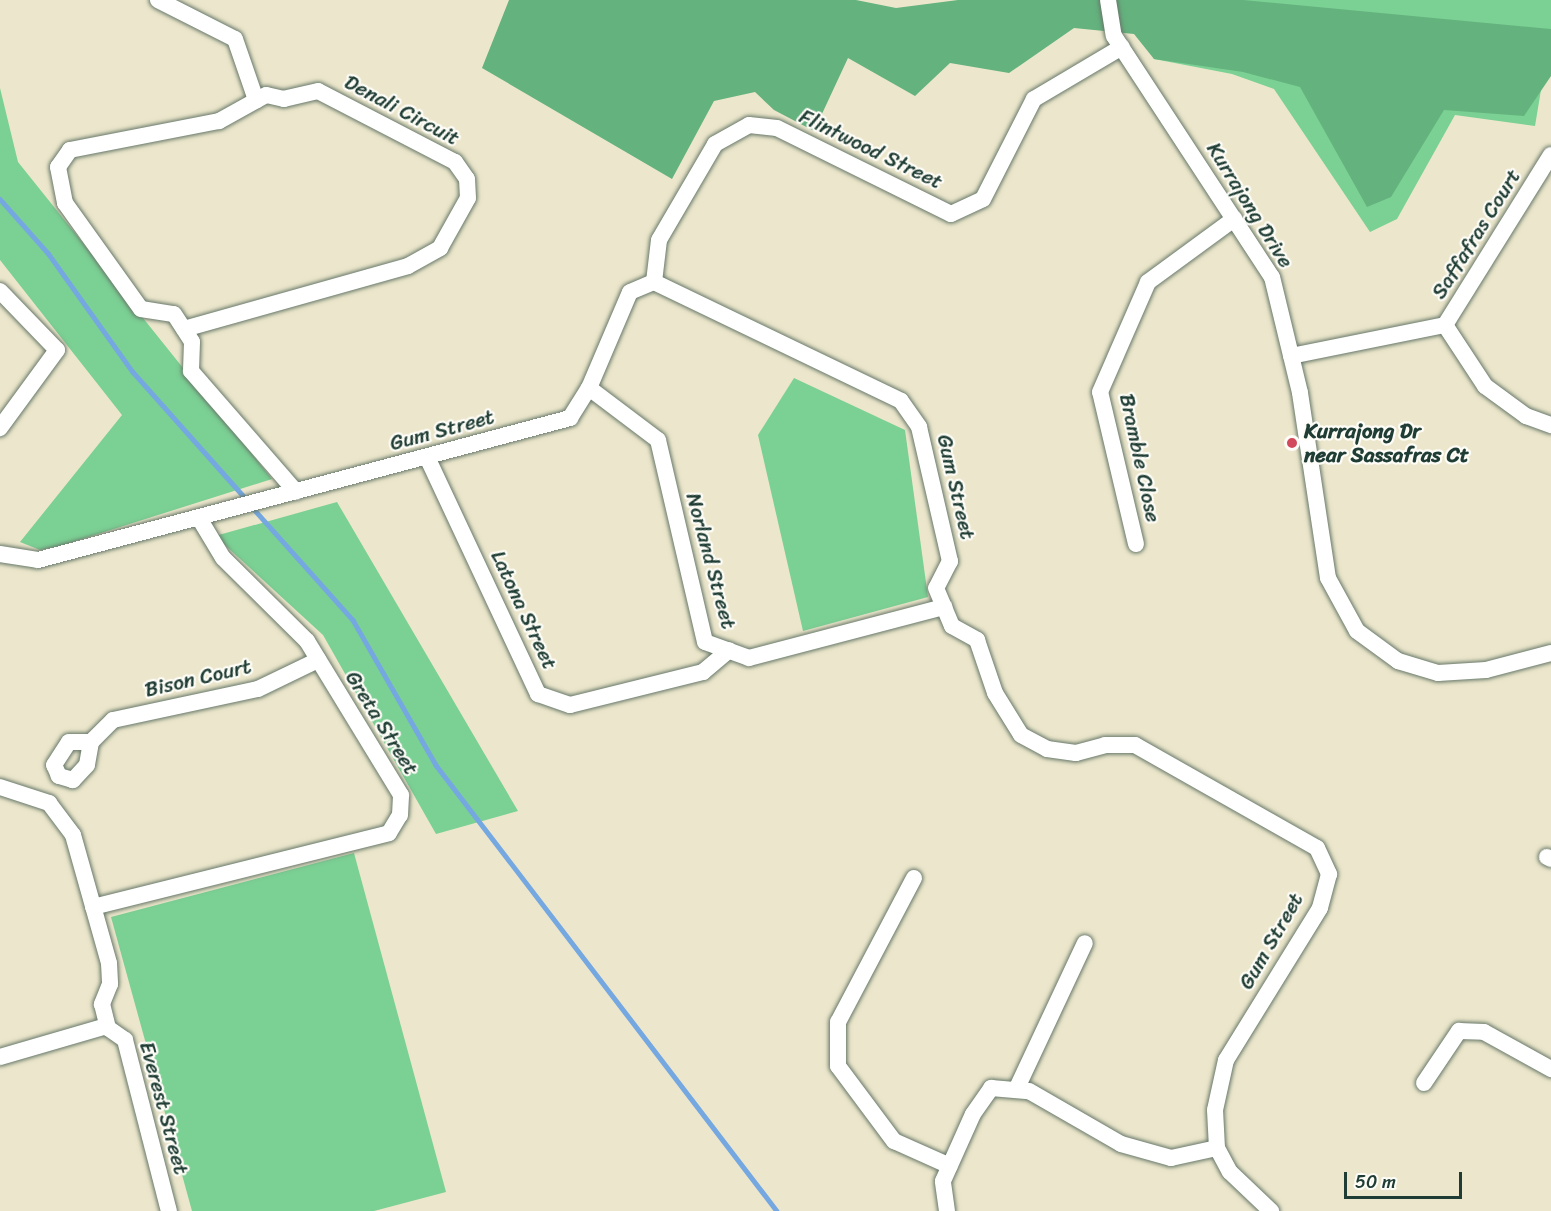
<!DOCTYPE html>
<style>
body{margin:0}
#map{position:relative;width:1551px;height:1211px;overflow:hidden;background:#ece7cc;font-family:Sriracha,sans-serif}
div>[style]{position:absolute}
.green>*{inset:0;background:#7bd094}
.forest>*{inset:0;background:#64b27e}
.stream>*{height:4.5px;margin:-2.25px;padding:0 2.25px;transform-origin:2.25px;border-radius:2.25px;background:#75a8e1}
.roads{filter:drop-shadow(0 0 2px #677869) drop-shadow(0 0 2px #677869)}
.minor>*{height:16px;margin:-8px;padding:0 8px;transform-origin:8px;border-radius:8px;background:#fff}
.dots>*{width:16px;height:16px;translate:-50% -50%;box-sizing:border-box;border:3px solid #fdfcf7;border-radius:50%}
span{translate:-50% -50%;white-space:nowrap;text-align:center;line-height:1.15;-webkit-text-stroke:4.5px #fdfcf7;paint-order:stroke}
.street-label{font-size:21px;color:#1f3d34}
.poi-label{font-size:21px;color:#1f3d34;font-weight:700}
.left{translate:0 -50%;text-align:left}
.scale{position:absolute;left:1344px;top:1172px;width:118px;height:27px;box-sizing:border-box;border:3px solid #1f3d34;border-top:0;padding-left:8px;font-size:18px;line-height:21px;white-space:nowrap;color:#1f3d34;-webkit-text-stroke:4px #fdfcf7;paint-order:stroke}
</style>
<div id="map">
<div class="green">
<i style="clip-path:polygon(1130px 0,1551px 0,1551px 70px,1544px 72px,1535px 126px,1455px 115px,1397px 219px,1370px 232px,1274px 89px,1232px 74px,1154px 59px)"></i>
<i style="clip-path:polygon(0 88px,18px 162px,272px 479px,60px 546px,40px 550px,20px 542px,122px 415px,0 260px)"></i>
<i style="clip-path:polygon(794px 378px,905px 430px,928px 597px,803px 631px,758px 435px)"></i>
<i style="clip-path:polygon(337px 502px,518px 811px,436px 834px,323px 635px,215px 536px)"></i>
<i style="clip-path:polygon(354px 853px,446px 1192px,374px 1211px,192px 1211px,111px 917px)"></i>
</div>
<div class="forest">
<i style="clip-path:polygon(509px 0,856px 0,896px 8px,958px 0,1243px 0,1551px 29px,1551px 76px,1524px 116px,1444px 110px,1391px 197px,1367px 207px,1300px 87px,1243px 72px,1154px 59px,1134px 34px,1074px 28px,1009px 73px,950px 63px,915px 96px,848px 58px,814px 131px,774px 110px,755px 92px,714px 101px,672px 179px,482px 68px)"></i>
</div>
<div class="stream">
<i style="left:0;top:199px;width:72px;rotate:48.4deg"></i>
<i style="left:48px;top:253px;width:146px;rotate:54.5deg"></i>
<i style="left:133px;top:372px;width:171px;rotate:48.3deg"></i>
<i style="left:252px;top:507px;width:152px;rotate:48.2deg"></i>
<i style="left:353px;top:620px;width:167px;rotate:60.2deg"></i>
<i style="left:436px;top:765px;width:561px;rotate:52.6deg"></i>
</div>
<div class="roads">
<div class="minor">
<i style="left:158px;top:0;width:86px;rotate:26.9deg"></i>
<i style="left:235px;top:39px;width:65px;rotate:71deg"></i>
<i style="left:1108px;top:0;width:36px;rotate:81deg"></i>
<i style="left:1114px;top:36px;width:288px;rotate:56.8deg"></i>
<i style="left:1272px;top:277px;width:119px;rotate:76.4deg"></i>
<i style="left:1300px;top:393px;width:187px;rotate:81.4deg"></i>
<i style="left:1328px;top:578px;width:60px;rotate:61.3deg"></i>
<i style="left:1357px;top:631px;width:51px;rotate:36.2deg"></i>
<i style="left:1398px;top:661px;width:42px;rotate:16.7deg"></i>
<i style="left:1438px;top:673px;width:48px;rotate:-3.6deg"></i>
<i style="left:1486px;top:670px;width:67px;rotate:-14.7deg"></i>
<i style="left:654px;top:282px;width:42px;rotate:-83.2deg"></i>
<i style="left:659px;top:240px;width:111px;rotate:-59.7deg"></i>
<i style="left:715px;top:144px;width:39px;rotate:-29deg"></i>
<i style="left:749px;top:125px;width:28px;rotate:6deg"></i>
<i style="left:777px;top:128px;width:194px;rotate:26.3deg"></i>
<i style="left:951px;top:214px;width:35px;rotate:-25deg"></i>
<i style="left:983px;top:199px;width:112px;rotate:-63deg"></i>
<i style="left:1034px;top:99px;width:102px;rotate:-30.6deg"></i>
<i style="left:0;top:291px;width:82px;rotate:46deg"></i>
<i style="left:57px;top:350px;width:97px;rotate:126.2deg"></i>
<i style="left:1445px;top:325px;width:73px;rotate:56.7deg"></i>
<i style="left:1485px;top:386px;width:51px;rotate:36.2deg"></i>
<i style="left:1526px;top:416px;width:27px;rotate:20deg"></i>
<i style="left:184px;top:329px;width:233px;rotate:-15.7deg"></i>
<i style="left:408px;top:266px;width:37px;rotate:-29deg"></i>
<i style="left:440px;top:248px;width:57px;rotate:-60.8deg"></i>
<i style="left:468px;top:198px;width:19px;rotate:-93deg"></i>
<i style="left:467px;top:179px;width:21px;rotate:-125deg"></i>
<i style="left:455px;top:162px;width:154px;rotate:-152.6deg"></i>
<i style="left:318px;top:91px;width:35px;rotate:167deg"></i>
<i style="left:284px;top:99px;width:18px;rotate:-167deg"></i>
<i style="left:266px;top:95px;width:54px;rotate:151deg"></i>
<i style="left:219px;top:121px;width:152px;rotate:169deg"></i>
<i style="left:70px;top:150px;width:21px;rotate:125deg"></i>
<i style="left:58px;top:167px;width:37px;rotate:79deg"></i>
<i style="left:65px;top:203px;width:130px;rotate:54.4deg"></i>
<i style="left:141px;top:309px;width:33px;rotate:9deg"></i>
<i style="left:174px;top:314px;width:33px;rotate:57deg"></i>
<i style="left:192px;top:342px;width:29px;rotate:92deg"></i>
<i style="left:191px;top:371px;width:160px;rotate:49deg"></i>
<i style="left:1291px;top:356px;width:157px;rotate:-11.4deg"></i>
<i style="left:1445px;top:325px;width:200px;rotate:-58.1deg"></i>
<i style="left:589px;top:388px;width:86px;rotate:37deg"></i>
<i style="left:658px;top:440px;width:207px;rotate:76.9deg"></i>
<i style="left:705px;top:642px;width:47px;rotate:20deg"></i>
<i style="left:749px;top:658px;width:202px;rotate:-14.7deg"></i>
<i style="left:427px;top:457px;width:262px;rotate:64.9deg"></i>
<i style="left:538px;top:694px;width:34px;rotate:19deg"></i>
<i style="left:570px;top:705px;width:137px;rotate:-13.9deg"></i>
<i style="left:703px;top:672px;width:34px;rotate:-40deg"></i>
<i style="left:1136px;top:544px;width:156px;rotate:-103.3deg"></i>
<i style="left:1100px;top:392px;width:120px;rotate:-66.4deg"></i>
<i style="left:1148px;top:282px;width:107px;rotate:-36.2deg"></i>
<i style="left:0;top:554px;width:38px;rotate:9deg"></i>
<i style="left:38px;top:560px;width:551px;rotate:-14.94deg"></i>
<i style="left:570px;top:418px;width:36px;rotate:-58deg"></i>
<i style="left:589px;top:388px;width:104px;rotate:-66.9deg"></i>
<i style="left:630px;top:292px;width:26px;rotate:-23deg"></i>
<i style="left:654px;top:282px;width:274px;rotate:25.7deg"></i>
<i style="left:901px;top:401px;width:32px;rotate:55deg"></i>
<i style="left:919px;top:427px;width:138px;rotate:77deg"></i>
<i style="left:950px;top:561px;width:30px;rotate:117deg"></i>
<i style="left:936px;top:588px;width:41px;rotate:67.2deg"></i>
<i style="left:952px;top:626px;width:29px;rotate:29deg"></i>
<i style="left:977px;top:640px;width:56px;rotate:71.2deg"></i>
<i style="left:995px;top:693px;width:49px;rotate:58.2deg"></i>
<i style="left:1021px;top:735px;width:30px;rotate:28deg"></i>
<i style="left:1047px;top:749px;width:29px;rotate:8deg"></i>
<i style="left:1076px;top:753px;width:30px;rotate:-15deg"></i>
<i style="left:1105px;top:745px;width:30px"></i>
<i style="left:1135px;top:745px;width:209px;rotate:29.5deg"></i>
<i style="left:1317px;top:848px;width:29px;rotate:65deg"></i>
<i style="left:1329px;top:874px;width:35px;rotate:105deg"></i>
<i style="left:1320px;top:908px;width:179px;rotate:121.7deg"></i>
<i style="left:1226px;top:1060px;width:51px;rotate:102.4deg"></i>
<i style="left:1215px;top:1110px;width:38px;rotate:87deg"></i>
<i style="left:1217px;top:1148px;width:27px;rotate:62deg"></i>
<i style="left:1230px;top:1172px;width:57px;rotate:43.6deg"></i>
<i style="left:69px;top:742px;width:22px"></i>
<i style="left:91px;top:742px;width:23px;rotate:100deg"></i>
<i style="left:87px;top:765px;width:21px;rotate:133deg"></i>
<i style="left:73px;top:780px;width:15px;rotate:-164deg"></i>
<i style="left:59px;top:776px;width:12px;rotate:-114deg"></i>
<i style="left:54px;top:765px;width:27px;rotate:-57deg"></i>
<i style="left:91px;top:742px;width:31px;rotate:-45deg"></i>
<i style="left:113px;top:720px;width:148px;rotate:-12.1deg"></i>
<i style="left:258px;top:689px;width:67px;rotate:-25.8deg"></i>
<i style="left:0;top:787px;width:52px;rotate:18.1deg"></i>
<i style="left:49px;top:803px;width:40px;rotate:53deg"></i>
<i style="left:73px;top:835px;width:133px;rotate:74.3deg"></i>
<i style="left:109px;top:963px;width:21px;rotate:87deg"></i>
<i style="left:110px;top:984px;width:22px;rotate:112deg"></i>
<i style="left:102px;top:1004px;width:25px;rotate:76deg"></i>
<i style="left:108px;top:1028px;width:21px;rotate:35deg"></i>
<i style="left:125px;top:1040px;width:177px;rotate:75.6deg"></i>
<i style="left:1547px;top:857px;width:4px;rotate:27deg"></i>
<i style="left:914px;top:878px;width:163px;rotate:117.8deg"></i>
<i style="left:838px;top:1022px;width:44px;rotate:90deg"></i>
<i style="left:838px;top:1066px;width:94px;rotate:53.3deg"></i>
<i style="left:894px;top:1141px;width:61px;rotate:24.1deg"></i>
<i style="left:93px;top:907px;width:305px;rotate:-14deg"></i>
<i style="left:389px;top:833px;width:21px;rotate:-59deg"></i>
<i style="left:400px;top:815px;width:20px;rotate:-87deg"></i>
<i style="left:401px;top:795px;width:180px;rotate:-121.4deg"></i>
<i style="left:307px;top:641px;width:118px;rotate:-135.3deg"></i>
<i style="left:223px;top:558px;width:47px;rotate:-121deg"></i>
<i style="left:0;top:1057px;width:111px;rotate:-16.2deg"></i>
<i style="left:1424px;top:1083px;width:63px;rotate:-56.1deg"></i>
<i style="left:1459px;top:1031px;width:25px;rotate:2deg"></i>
<i style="left:1484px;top:1032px;width:77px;rotate:28.9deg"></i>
<i style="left:1016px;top:1090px;width:162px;rotate:-64.9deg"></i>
<i style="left:947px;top:1211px;width:30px;rotate:-98deg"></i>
<i style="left:943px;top:1181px;width:73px;rotate:-65.9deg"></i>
<i style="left:973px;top:1114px;width:32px;rotate:-55deg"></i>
<i style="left:991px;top:1088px;width:38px;rotate:5deg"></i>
<i style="left:1029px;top:1091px;width:106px;rotate:29.9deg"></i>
<i style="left:1121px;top:1144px;width:52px;rotate:15.6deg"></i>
<i style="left:1171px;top:1158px;width:47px;rotate:-12.3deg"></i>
</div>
</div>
<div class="dots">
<i style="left:1292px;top:443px;background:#d1495b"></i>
</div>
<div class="street-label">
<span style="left:402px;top:110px;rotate:28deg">Denali Circuit</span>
<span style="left:871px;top:149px;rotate:26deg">Flintwood Street</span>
<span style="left:1250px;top:205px;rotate:58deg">Kurrajong Drive</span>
<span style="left:1476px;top:234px;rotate:-58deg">Saffafras Court</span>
<span style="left:442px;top:430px;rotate:-15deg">Gum Street</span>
<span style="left:1140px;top:458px;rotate:78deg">Bramble Close</span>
<span style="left:956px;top:487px;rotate:77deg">Gum Street</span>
<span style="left:711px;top:561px;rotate:75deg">Norland Street</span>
<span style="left:524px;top:610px;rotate:65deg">Latona Street</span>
<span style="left:198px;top:678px;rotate:-13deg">Bison Court</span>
<span style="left:382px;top:723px;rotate:58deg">Greta Street</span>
<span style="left:1271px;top:941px;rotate:-60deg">Gum Street</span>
<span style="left:164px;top:1108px;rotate:75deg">Everest Street</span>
</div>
<div class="poi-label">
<span class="left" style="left:1304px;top:443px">Kurrajong Dr<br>near Sassafras Ct</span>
</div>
<div class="scale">50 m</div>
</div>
